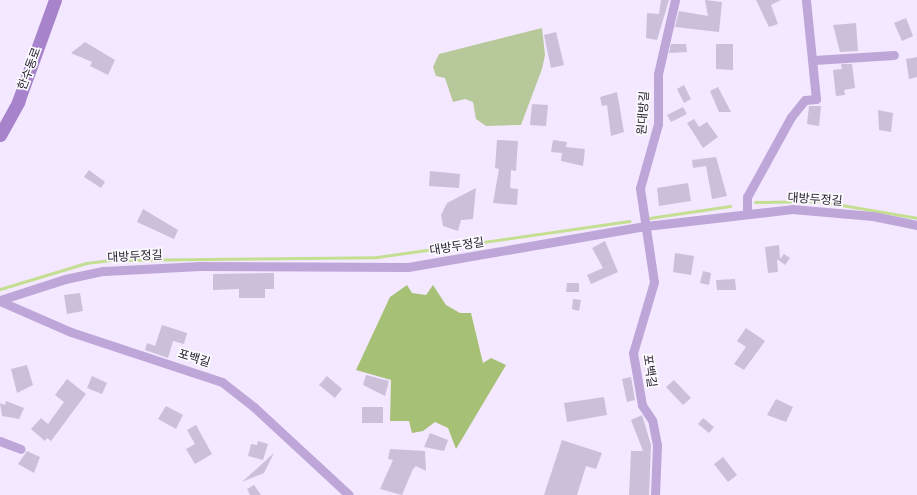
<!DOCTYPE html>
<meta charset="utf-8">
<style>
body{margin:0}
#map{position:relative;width:917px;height:495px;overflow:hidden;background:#f3e8ff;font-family:"Source Sans 3","Noto Sans KR",sans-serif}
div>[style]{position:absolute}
.green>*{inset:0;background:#b7c89b}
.forest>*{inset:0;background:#a6c075}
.stream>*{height:3px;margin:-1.5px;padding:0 1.5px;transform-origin:1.5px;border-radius:1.5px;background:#c4df92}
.building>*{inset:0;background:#ccbfda}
.street>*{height:9px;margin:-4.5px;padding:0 4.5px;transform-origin:4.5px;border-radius:4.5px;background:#bea6d8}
.secondary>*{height:13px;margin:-6.5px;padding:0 6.5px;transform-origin:6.5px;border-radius:6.5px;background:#a783cb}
span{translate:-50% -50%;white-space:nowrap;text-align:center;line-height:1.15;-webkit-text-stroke:3.5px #fcf9ff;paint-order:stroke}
.street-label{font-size:12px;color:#27222c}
</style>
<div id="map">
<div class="green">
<i style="clip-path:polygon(542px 28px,545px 55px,542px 69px,521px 125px,486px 126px,476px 119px,473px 102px,465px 99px,453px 102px,445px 78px,436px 76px,433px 67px,439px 54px)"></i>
</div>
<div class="forest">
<i style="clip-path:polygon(407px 285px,412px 293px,426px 295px,433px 285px,446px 305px,460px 313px,471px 313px,483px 363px,491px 358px,506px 365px,456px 449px,448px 428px,435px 422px,423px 431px,412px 433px,409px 421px,390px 421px,391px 380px,356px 370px,390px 297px)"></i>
</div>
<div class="stream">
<i style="left:755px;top:202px;width:63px;rotate:-0.9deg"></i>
<i style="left:818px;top:201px;width:100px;rotate:9.7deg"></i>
<i style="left:649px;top:218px;width:82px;rotate:-8.4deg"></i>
<i style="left:0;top:289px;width:90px;rotate:-16.8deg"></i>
<i style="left:86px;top:263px;width:25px;rotate:-7deg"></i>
<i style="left:111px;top:260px;width:266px;rotate:-0.6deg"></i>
<i style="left:377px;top:257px;width:255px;rotate:-8.1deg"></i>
</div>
<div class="building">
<i style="clip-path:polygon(661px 0,669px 0,657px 40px,646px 38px,647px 13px,659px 14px)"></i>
<i style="clip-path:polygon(705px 0,722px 2px,719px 32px,675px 27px,679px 11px,708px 16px)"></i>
<i style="clip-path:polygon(756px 0,781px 0,771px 5px,778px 24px,769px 27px)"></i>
<i style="clip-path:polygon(906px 18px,913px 36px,902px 41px,894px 23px)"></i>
<i style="clip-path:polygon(856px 23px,858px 51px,840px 52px,833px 25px)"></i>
<i style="clip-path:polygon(556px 32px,564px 65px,551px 68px,544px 35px)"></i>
<i style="clip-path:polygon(85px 42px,115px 60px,108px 75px,90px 66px,92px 62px,71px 53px)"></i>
<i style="clip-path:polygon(671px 44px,686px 44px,687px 52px,669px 53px)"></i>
<i style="clip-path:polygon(716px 44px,733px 44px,733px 70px,716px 69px)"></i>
<i style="clip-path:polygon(917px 57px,917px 77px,909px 79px,906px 59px)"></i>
<i style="clip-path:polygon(841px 64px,852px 64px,855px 88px,844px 90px,845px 95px,836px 96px,833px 70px,842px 69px)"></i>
<i style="clip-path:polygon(684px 85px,691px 99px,684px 103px,677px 89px)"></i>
<i style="clip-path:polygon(718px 87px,731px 112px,719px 112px,710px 91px)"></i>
<i style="clip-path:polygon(617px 92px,624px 132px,611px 136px,607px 105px,602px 106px,600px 97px)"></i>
<i style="clip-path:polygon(532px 104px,548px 105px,546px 126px,530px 125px)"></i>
<i style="clip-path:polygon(809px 106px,821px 106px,819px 126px,807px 124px)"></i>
<i style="clip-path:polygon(683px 107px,687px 114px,671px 122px,667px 115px)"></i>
<i style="clip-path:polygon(878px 110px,893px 113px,891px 132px,879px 130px)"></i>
<i style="clip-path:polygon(694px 119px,699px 127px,707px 122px,718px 137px,703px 148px,687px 123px)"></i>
<i style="clip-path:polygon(497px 140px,518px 141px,516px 171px,511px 170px,510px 188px,518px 189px,517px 205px,493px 203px,499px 169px,495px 168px)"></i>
<i style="clip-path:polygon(553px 140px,567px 142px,566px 147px,585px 149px,583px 166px,561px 161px,562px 153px,551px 152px)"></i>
<i style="clip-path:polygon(716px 157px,727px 196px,712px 199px,706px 166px,693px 168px,692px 160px)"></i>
<i style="clip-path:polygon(89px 170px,105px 182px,101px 188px,84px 177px)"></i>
<i style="clip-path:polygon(430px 171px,460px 174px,459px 188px,429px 186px)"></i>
<i style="clip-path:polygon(688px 183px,691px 201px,659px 206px,657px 188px)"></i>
<i style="clip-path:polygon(476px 188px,473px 219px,461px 220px,458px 231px,443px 226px,441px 215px,447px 203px)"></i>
<i style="clip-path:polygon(143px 209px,178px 230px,174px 239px,137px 222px)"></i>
<i style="clip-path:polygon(605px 241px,618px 272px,591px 284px,587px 275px,603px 268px,592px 248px)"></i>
<i style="clip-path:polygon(779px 245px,780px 259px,784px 254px,790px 258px,785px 265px,777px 259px,778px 272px,768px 273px,765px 247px)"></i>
<i style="clip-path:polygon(675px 253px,694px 256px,691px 275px,673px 272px)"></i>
<i style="clip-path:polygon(703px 271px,711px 273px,709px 285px,700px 283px)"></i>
<i style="clip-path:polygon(274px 273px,274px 289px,265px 289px,265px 298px,239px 298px,239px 289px,213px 290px,213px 274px)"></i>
<i style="clip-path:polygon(735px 279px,736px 290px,717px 290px,716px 280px)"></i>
<i style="clip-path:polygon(567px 283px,579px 283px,579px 292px,566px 292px)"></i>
<i style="clip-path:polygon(80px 293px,83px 311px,67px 314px,64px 295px)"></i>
<i style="clip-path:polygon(573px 299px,581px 300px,579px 311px,572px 309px)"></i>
<i style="clip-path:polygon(162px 325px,187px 333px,184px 344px,173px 341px,168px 358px,145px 350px,147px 343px,155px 346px)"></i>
<i style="clip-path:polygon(746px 328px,765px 341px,744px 370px,734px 364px,746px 347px,737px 341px)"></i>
<i style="clip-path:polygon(27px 365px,33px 385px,17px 393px,11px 369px)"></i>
<i style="clip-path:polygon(366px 375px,389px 381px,385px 396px,363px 385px)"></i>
<i style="clip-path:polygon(92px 376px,107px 383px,102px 394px,87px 388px)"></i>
<i style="clip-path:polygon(327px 376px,342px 389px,335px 398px,319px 385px)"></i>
<i style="clip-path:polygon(631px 377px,635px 400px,627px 402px,622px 379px)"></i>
<i style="clip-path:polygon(67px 379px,86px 394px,51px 441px,47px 438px,45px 441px,31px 429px,41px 418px,48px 424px,64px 402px,55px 395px)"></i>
<i style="clip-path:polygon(674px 380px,691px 398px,683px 405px,666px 387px)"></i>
<i style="clip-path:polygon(604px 397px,607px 415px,567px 422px,564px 403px)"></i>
<i style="clip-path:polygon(776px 399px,793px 407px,786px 422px,767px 415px)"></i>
<i style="clip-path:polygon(6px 401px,24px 408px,19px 419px,2px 416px,0 403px,5px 405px)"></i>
<i style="clip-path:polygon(166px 406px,183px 415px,176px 429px,158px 419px)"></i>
<i style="clip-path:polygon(362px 407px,383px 407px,383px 423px,362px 423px)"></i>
<i style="clip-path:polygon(642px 415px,651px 445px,649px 495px,629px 495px,631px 451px,643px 451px,631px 420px)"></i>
<i style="clip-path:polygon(703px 418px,714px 427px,709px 433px,698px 424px)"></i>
<i style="clip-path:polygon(196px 425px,212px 454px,195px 464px,186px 449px,195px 444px,187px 430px)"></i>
<i style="clip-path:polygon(430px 433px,448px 440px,444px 451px,424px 447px)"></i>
<i style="clip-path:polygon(562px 440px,602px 453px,596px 469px,586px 466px,577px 495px,544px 495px)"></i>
<i style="clip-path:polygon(258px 441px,268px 444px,263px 460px,248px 456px,251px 444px,257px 445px)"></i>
<i style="clip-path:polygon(390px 449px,425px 451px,426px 471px,416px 466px,413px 469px,402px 495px,380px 489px,393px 460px,388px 459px)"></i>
<i style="clip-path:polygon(27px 451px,40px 457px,34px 473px,18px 464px)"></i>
<i style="clip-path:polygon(274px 453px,264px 473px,242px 482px)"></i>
<i style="clip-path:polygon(723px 457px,737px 475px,728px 482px,714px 464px)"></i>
<i style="clip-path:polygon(254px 485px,261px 495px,250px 495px,247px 489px)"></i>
</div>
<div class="street">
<i style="left:814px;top:60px;width:80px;rotate:-3.6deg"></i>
<i style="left:747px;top:213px;width:16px;rotate:-90deg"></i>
<i style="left:747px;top:197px;width:91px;rotate:-61.2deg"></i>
<i style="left:791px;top:117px;width:22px;rotate:-51deg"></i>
<i style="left:805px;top:100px;width:11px;rotate:-5deg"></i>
<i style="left:816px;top:99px;width:100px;rotate:-95.8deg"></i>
<i style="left:0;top:300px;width:68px;rotate:-17.9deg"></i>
<i style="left:65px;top:279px;width:40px;rotate:-12deg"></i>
<i style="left:104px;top:271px;width:96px;rotate:-3deg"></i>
<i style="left:200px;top:266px;width:208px;rotate:0.3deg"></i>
<i style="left:408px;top:267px;width:242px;rotate:-9.8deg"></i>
<i style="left:646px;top:226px;width:147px;rotate:-6.6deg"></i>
<i style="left:792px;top:209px;width:81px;rotate:4.9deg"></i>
<i style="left:873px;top:216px;width:45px;rotate:11.6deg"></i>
<i style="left:0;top:301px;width:77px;rotate:23.6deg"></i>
<i style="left:71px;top:332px;width:159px;rotate:18.3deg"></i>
<i style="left:222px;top:382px;width:41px;rotate:38deg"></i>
<i style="left:254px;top:407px;width:129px;rotate:42.8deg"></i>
<i style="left:0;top:441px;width:22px;rotate:21deg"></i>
<i style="left:655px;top:495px;width:50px;rotate:-87.7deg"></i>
<i style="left:657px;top:445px;width:25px;rotate:-101deg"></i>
<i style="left:652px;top:420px;width:18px;rotate:-124deg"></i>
<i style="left:642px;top:405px;width:53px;rotate:-99.8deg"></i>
<i style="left:633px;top:353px;width:74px;rotate:-73.5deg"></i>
<i style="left:654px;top:282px;width:95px;rotate:-98.5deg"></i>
<i style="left:640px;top:188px;width:66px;rotate:-74.3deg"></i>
<i style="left:658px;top:124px;width:50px;rotate:-90deg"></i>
<i style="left:658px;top:74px;width:76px;rotate:-77.1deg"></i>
</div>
<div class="secondary">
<i style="left:0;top:135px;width:38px;rotate:-61deg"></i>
<i style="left:18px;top:102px;width:109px;rotate:-70.1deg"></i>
</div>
<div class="street-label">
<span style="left:30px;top:69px;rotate:-70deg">한수동로</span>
<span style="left:644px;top:113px;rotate:-86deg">원대방길</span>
<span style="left:815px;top:200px;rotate:4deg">대방두정길</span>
<span style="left:457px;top:247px;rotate:-9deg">대방두정길</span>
<span style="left:135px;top:257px;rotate:-3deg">대방두정길</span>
<span style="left:194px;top:359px;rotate:17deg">포백길</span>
<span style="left:649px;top:371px;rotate:82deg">포백길</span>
</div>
</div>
